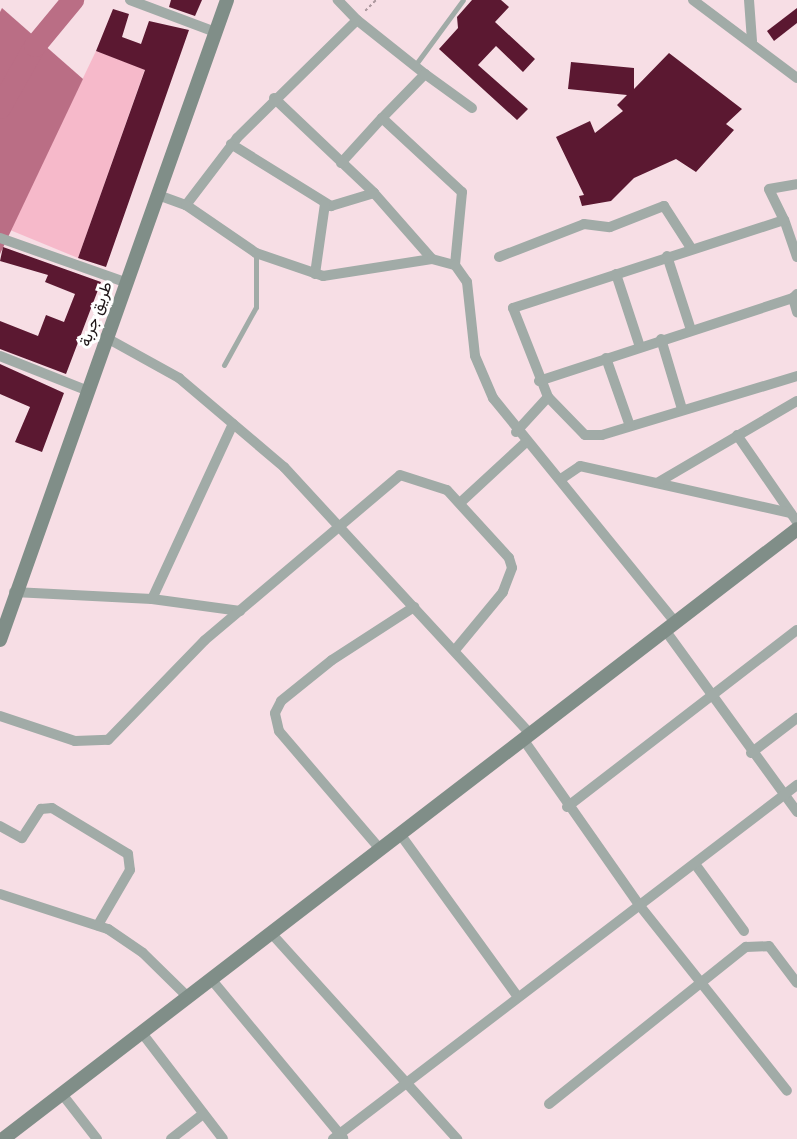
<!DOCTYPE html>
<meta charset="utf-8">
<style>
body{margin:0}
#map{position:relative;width:797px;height:1139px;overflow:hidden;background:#f7dee5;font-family:Montserrat,Vazirmatn,sans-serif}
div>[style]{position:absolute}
.green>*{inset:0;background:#f6b9ca}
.water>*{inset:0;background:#ba6e85}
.river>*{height:22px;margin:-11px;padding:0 11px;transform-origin:11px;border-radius:11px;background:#ba6e85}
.building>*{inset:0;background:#5b1831}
.path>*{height:2px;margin-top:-1px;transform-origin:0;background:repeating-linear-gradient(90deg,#ad999f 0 3px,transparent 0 6px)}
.service>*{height:5px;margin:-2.5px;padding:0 2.5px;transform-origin:2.5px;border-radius:2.5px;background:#a1aba7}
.minor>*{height:10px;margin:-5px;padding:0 5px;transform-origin:5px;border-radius:5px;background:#a1aba7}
.secondary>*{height:14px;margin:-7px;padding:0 7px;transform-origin:7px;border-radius:7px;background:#808e88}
span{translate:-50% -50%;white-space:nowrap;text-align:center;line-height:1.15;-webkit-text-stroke:6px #fff;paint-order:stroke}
.street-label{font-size:16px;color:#1d1416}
</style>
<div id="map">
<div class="green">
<i style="clip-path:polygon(96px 51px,145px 69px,78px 258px,10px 230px)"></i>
</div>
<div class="water">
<i style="clip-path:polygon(2px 8px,83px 79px,0 254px,0 12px)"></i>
</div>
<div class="river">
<i style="left:0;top:108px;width:71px;rotate:-60.6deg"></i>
<i style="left:35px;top:46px;width:60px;rotate:-50.4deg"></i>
</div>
<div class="building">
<i style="clip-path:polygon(171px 0,202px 0,195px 16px,169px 7px)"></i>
<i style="clip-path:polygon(472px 0,501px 0,509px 7px,495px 22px,535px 59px,523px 72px,496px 46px,478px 65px,528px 109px,517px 120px,439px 49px,458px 28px,457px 17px)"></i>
<i style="clip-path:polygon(797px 8px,797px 23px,774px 41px,767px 31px)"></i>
<i style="clip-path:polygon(113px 9px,129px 14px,122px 37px,141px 44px,149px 21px,189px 30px,106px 267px,78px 258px,145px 70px,96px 51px)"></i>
<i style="clip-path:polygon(669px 53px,742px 109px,726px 124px,734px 130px,696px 172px,676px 159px,634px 178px,611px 201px,582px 206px,579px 196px,584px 195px,556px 137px,590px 121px,595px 133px,623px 111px,617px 105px,627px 95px,568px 89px,571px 62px,634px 68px,634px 89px)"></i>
<i style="clip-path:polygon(3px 247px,101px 282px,66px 374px,0 349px,0 321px,38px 336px,46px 315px,64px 322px,75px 294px,45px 282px,48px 275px,0 261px)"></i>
<i style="clip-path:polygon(0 364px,64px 393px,42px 452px,15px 442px,30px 407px,0 394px)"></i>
</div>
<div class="path">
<i style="left:365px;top:11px;width:16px;rotate:-45deg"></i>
</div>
<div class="service">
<i style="left:416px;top:64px;width:79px;rotate:-53.7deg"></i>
<i style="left:224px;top:365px;width:66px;rotate:-61.1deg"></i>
<i style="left:256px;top:307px;width:54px;rotate:-90deg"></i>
</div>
<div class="minor">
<i style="left:130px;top:0;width:91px;rotate:20.6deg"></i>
<i style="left:693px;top:0;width:130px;rotate:36.9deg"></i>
<i style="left:749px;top:0;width:41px;rotate:85.8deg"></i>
<i style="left:357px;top:20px;width:87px;rotate:38.5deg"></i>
<i style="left:425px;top:74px;width:62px;rotate:134.3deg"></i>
<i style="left:425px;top:74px;width:58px;rotate:35.9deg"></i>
<i style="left:274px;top:98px;width:138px;rotate:43.5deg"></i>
<i style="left:374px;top:193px;width:88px;rotate:48.7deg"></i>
<i style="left:231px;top:144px;width:118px;rotate:31.8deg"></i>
<i style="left:331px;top:206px;width:45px;rotate:-16.8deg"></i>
<i style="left:341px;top:163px;width:61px;rotate:-47.7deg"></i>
<i style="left:382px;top:118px;width:109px;rotate:42.8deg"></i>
<i style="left:462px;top:192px;width:73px;rotate:95.5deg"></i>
<i style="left:158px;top:195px;width:30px;rotate:20deg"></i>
<i style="left:186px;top:205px;width:84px;rotate:-52.7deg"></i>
<i style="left:237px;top:138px;width:168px;rotate:-44.5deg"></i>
<i style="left:357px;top:20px;width:28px;rotate:-134deg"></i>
<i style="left:186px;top:205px;width:85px;rotate:34.4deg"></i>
<i style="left:256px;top:253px;width:71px;rotate:18.9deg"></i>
<i style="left:323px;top:276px;width:110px;rotate:-8.9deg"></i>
<i style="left:432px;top:259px;width:24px;rotate:15deg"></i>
<i style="left:455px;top:265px;width:21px;rotate:55deg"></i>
<i style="left:467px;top:282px;width:74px;rotate:83.8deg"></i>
<i style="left:475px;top:356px;width:46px;rotate:66.8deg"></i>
<i style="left:493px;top:398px;width:289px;rotate:50.9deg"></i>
<i style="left:784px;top:220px;width:34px;rotate:-116deg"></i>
<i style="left:769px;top:189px;width:28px;rotate:-10deg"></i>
<i style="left:0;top:238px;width:133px;rotate:19.4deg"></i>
<i style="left:667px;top:256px;width:78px;rotate:72deg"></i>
<i style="left:499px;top:257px;width:91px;rotate:-21.2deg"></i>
<i style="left:584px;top:224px;width:26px;rotate:7deg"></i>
<i style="left:610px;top:227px;width:58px;rotate:-21.3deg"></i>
<i style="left:664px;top:206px;width:50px;rotate:57.3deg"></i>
<i style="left:797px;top:257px;width:39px;rotate:-109deg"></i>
<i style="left:784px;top:220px;width:285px;rotate:162deg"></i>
<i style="left:513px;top:308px;width:96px;rotate:68.5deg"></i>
<i style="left:548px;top:397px;width:53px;rotate:45.8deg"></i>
<i style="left:585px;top:435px;width:17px"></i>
<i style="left:602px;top:435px;width:204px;rotate:-16.8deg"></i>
<i style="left:315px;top:274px;width:71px;rotate:-81.9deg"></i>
<i style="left:616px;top:274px;width:77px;rotate:71.8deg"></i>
<i style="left:797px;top:294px;width:6px;rotate:135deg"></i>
<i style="left:793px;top:298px;width:15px;rotate:74deg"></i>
<i style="left:105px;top:337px;width:85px;rotate:29deg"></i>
<i style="left:179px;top:378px;width:138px;rotate:40.3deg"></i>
<i style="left:284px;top:467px;width:363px;rotate:47.3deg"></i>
<i style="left:661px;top:339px;width:73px;rotate:73.3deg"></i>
<i style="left:0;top:356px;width:92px;rotate:21.6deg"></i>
<i style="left:606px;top:358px;width:72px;rotate:70.6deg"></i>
<i style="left:539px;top:381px;width:267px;rotate:-18.1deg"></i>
<i style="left:516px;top:432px;width:47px;rotate:-47.6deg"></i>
<i style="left:737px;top:435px;width:106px;rotate:55.4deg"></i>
<i style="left:561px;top:479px;width:23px;rotate:-34deg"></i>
<i style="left:580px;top:466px;width:216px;rotate:12.6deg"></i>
<i style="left:657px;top:483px;width:162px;rotate:-30.4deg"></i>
<i style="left:461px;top:502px;width:87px;rotate:-42.7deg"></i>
<i style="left:14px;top:592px;width:138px;rotate:2.9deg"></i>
<i style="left:152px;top:599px;width:89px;rotate:7.8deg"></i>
<i style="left:152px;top:599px;width:193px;rotate:-65.2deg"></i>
<i style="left:665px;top:630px;width:225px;rotate:54deg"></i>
<i style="left:0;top:716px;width:79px;rotate:18.4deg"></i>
<i style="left:75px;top:741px;width:33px;rotate:-2deg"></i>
<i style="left:108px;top:740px;width:139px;rotate:-45.9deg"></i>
<i style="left:205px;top:640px;width:255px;rotate:-40.2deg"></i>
<i style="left:400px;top:475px;width:49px;rotate:17.7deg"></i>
<i style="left:447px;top:490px;width:92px;rotate:47.6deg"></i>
<i style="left:509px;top:558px;width:10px;rotate:73deg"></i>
<i style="left:512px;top:568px;width:26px;rotate:111deg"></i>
<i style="left:503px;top:592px;width:75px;rotate:129.6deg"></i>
<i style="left:523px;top:739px;width:204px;rotate:55deg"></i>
<i style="left:640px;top:906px;width:236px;rotate:51.5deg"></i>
<i style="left:751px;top:753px;width:58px;rotate:-37.3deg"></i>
<i style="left:567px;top:807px;width:290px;rotate:-37.6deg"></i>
<i style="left:0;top:826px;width:25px;rotate:29deg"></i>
<i style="left:22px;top:838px;width:35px;rotate:-57deg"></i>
<i style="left:41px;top:809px;width:11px;rotate:-5deg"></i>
<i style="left:52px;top:808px;width:89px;rotate:31.2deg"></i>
<i style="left:128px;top:854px;width:16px;rotate:83deg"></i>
<i style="left:130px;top:870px;width:64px;rotate:120.2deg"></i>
<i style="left:400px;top:834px;width:201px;rotate:54.1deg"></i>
<i style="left:380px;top:849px;width:155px;rotate:-130.6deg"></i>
<i style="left:279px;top:731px;width:18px;rotate:-103deg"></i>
<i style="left:275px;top:713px;width:13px;rotate:-63deg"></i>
<i style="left:281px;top:701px;width:65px;rotate:-38.8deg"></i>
<i style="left:332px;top:660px;width:98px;rotate:-32.9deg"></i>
<i style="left:695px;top:864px;width:83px;rotate:53.8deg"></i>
<i style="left:0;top:894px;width:114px;rotate:18deg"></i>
<i style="left:108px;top:929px;width:42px;rotate:34.4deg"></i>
<i style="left:143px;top:953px;width:63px;rotate:44.4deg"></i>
<i style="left:271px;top:933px;width:278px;rotate:47.9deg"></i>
<i style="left:211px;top:979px;width:207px;rotate:50.3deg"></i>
<i style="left:142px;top:1033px;width:133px;rotate:52.6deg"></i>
<i style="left:62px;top:1094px;width:57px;rotate:52.1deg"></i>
<i style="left:549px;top:1104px;width:252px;rotate:-38.6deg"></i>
<i style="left:746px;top:947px;width:23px;rotate:-2deg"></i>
<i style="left:769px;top:946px;width:46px;rotate:52.9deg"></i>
<i style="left:171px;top:1139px;width:41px;rotate:-38deg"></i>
<i style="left:333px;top:1139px;width:584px;rotate:-37.34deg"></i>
</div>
<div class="secondary">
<i style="left:0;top:640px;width:679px;rotate:-70.47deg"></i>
<i style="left:3px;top:1139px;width:1001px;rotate:-37.53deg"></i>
</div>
<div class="street-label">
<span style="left:96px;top:314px;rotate:-70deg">طريق جربة</span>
</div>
</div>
